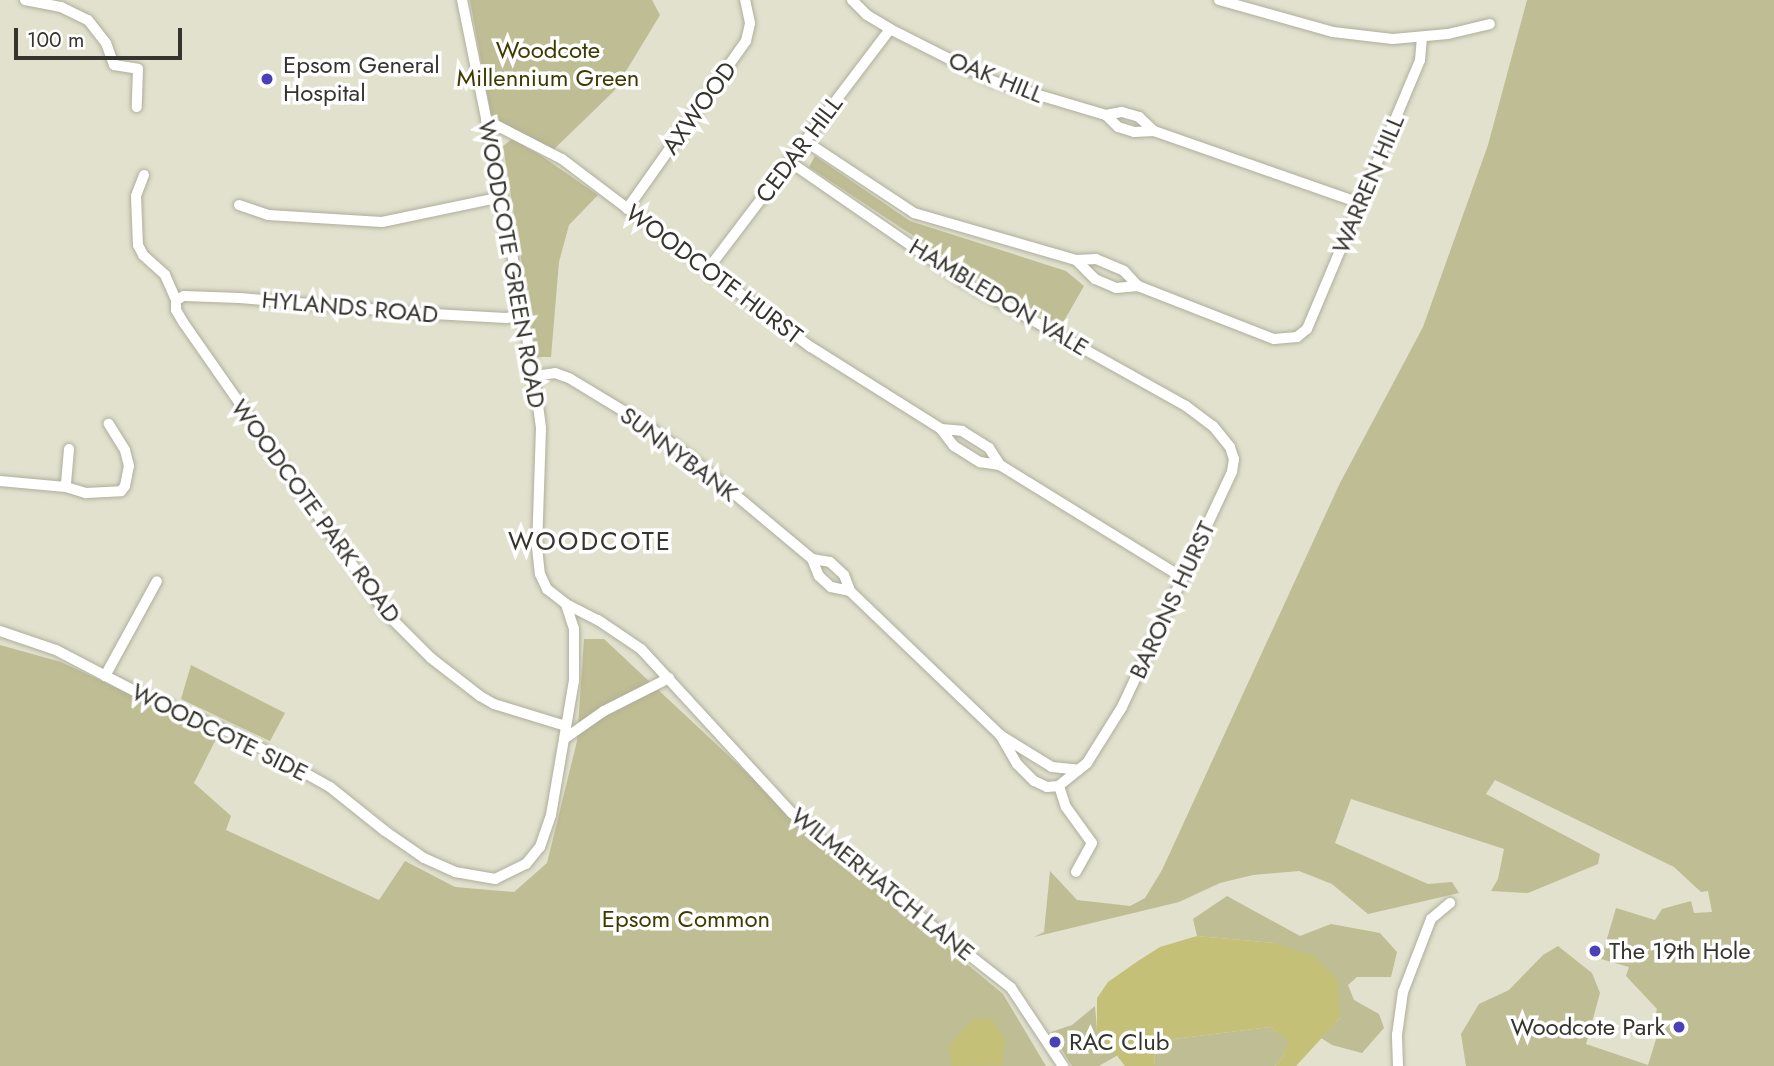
<!DOCTYPE html>
<style>
body{margin:0}
#map{position:relative;width:1774px;height:1066px;overflow:hidden;background:#e1e1ce;font-family:Jost,sans-serif}
div>[style]{position:absolute}
.green>*{inset:0;background:#bfbd93}
.water>*{inset:0;background:#c4c078}
.roads{filter:drop-shadow(0 0 2px #aeae9c) drop-shadow(0 0 2px #aeae9c)}
.street>*{height:10px;margin:-5px;padding:0 5px;transform-origin:5px;border-radius:5px;background:#fff}
.dots>*{width:19px;height:19px;translate:-50% -50%;box-sizing:border-box;border:4px solid #fff;border-radius:50%}
span{translate:-50% -50%;white-space:nowrap;text-align:center;line-height:1.15;-webkit-text-stroke:7px #fff;paint-order:stroke}
.park-label{font-size:24px;color:#3e3a00}
.poi-label{font-size:24px;color:#35342d}
.left{translate:0 -50%;text-align:left}
.right{translate:-100% -50%;text-align:right}
.street-label{font-size:24px;color:#35342d}
.neighbourhood-label{font-size:26px;color:#35342d;letter-spacing:2px}
.scale{position:absolute;left:14px;top:28px;width:168px;height:32px;box-sizing:border-box;border:4px solid #35342d;border-top:0;padding-left:9px;font-size:21px;line-height:24px;white-space:nowrap;color:#35342d;-webkit-text-stroke:5px #fff;paint-order:stroke}
</style>
<div id="map">
<div class="green">
<i style="clip-path:polygon(470px 0,652px 0,660px 15px,614px 91px,549px 154px,491px 115px)"></i>
<i style="clip-path:polygon(1527px 0,1774px 0,1774px 1066px,1466px 1066px,1461px 1034px,1479px 1004px,1509px 990px,1543px 955px,1558px 946px,1592px 973px,1600px 993px,1586px 1044px,1648px 1065px,1662px 1020px,1655px 1017px,1657px 1009px,1626px 976px,1629px 967px,1601px 959px,1616px 908px,1655px 920px,1662px 909px,1691px 901px,1694px 913px,1712px 912px,1708px 891px,1701px 892px,1674px 867px,1495px 780px,1486px 794px,1600px 854px,1598px 864px,1528px 893px,1491px 891px,1498px 879px,1504px 849px,1351px 799px,1335px 843px,1428px 884px,1452px 882px,1459px 893px,1368px 914px,1332px 884px,1299px 871px,1253px 875px,1220px 883px,1179px 902px,1034px 937px,1044px 932px,1050px 871px,1077px 900px,1130px 906px,1145px 898px,1162px 870px,1340px 483px,1423px 327px,1488px 145px)"></i>
<i style="clip-path:polygon(512px 139px,540px 155px,598px 195px,569px 225px,559px 262px,551px 357px,537px 357px,503px 146px)"></i>
<i style="clip-path:polygon(815px 156px,910px 221px,1066px 271px,1084px 286px,1061px 326px,979px 279px,809px 167px)"></i>
<i style="clip-path:polygon(584px 639px,604px 639px,827px 848px,1003px 994px,1046px 1066px,0 1066px,0 645px,61px 662px,218px 735px,194px 783px,231px 816px,226px 830px,379px 900px,405px 861px,455px 887px,514px 892px,547px 863px,577px 741px)"></i>
<i style="clip-path:polygon(191px 665px,285px 713px,270px 741px,181px 699px)"></i>
<i style="clip-path:polygon(1227px 896px,1300px 936px,1331px 924px,1380px 933px,1397px 952px,1391px 977px,1357px 977px,1348px 985px,1354px 1000px,1379px 1014px,1384px 1028px,1362px 1053px,1332px 1045px,1321px 1038px,1340px 1018px,1275px 943px,1197px 936px,1193px 919px)"></i>
<i style="clip-path:polygon(1095px 1006px,1097px 1030px,1118px 1055px,1099px 1066px,1072px 1066px,1051px 1032px,1072px 1025px)"></i>
<i style="clip-path:polygon(1270px 1027px,1289px 1040px,1283px 1057px,1275px 1066px,1155px 1066px,1154px 1054px,1174px 1039px)"></i>
</div>
<div class="water">
<i style="clip-path:polygon(1197px 936px,1275px 943px,1314px 956px,1338px 980px,1340px 1018px,1296px 1066px,1275px 1066px,1283px 1057px,1288px 1040px,1270px 1027px,1174px 1039px,1154px 1054px,1155px 1066px,1125px 1066px,1097px 1030px,1097px 998px,1108px 982px,1138px 961px,1160px 947px)"></i>
<i style="clip-path:polygon(990px 1018px,1005px 1038px,1002px 1065px,952px 1066px,948px 1047px,972px 1020px)"></i>
</div>
<div class="roads">
<div class="street">
<i style="left:25px;top:0;width:37px;rotate:11deg"></i>
<i style="left:61px;top:7px;width:30px;rotate:26deg"></i>
<i style="left:88px;top:20px;width:29px;rotate:52deg"></i>
<i style="left:106px;top:43px;width:23px;rotate:70deg"></i>
<i style="left:114px;top:65px;width:24px;rotate:9deg"></i>
<i style="left:138px;top:69px;width:38px;rotate:92deg"></i>
<i style="left:462px;top:0;width:201px;rotate:78.5deg"></i>
<i style="left:502px;top:197px;width:182px;rotate:79.9deg"></i>
<i style="left:534px;top:376px;width:52px;rotate:82.3deg"></i>
<i style="left:541px;top:428px;width:119px;rotate:91.9deg"></i>
<i style="left:537px;top:547px;width:27px;rotate:84deg"></i>
<i style="left:540px;top:574px;width:17px;rotate:65deg"></i>
<i style="left:547px;top:589px;width:24px;rotate:38deg"></i>
<i style="left:566px;top:604px;width:36px;rotate:27deg"></i>
<i style="left:598px;top:620px;width:52px;rotate:34deg"></i>
<i style="left:641px;top:649px;width:223px;rotate:47.4deg"></i>
<i style="left:792px;top:813px;width:38px;rotate:42deg"></i>
<i style="left:820px;top:838px;width:243px;rotate:38.1deg"></i>
<i style="left:1011px;top:988px;width:94px;rotate:56.3deg"></i>
<i style="left:852px;top:0;width:21px;rotate:45deg"></i>
<i style="left:867px;top:15px;width:27px;rotate:31deg"></i>
<i style="left:890px;top:29px;width:118px;rotate:26.8deg"></i>
<i style="left:995px;top:82px;width:116px;rotate:16.6deg"></i>
<i style="left:1106px;top:115px;width:16px;rotate:-11deg"></i>
<i style="left:1122px;top:112px;width:18px;rotate:16deg"></i>
<i style="left:1139px;top:117px;width:21px;rotate:43deg"></i>
<i style="left:1154px;top:131px;width:218px;rotate:19.3deg"></i>
<i style="left:1219px;top:0;width:118px;rotate:15.7deg"></i>
<i style="left:1333px;top:32px;width:60px;rotate:6.7deg"></i>
<i style="left:1393px;top:39px;width:55px;rotate:-5.2deg"></i>
<i style="left:1448px;top:34px;width:43px;rotate:-13.4deg"></i>
<i style="left:1106px;top:115px;width:17px;rotate:45deg"></i>
<i style="left:1118px;top:127px;width:17px;rotate:17deg"></i>
<i style="left:1134px;top:132px;width:20px;rotate:-3deg"></i>
<i style="left:486px;top:120px;width:85px;rotate:27.2deg"></i>
<i style="left:562px;top:159px;width:312px;rotate:37.1deg"></i>
<i style="left:811px;top:347px;width:154px;rotate:32.2deg"></i>
<i style="left:941px;top:429px;width:21px;rotate:53deg"></i>
<i style="left:954px;top:446px;width:31px;rotate:32deg"></i>
<i style="left:980px;top:462px;width:20px;rotate:9deg"></i>
<i style="left:1000px;top:465px;width:215px;rotate:31.7deg"></i>
<i style="left:805px;top:141px;width:131px;rotate:33.4deg"></i>
<i style="left:914px;top:213px;width:169px;rotate:16.2deg"></i>
<i style="left:1076px;top:260px;width:20px;rotate:-3deg"></i>
<i style="left:1096px;top:259px;width:30px;rotate:23deg"></i>
<i style="left:1124px;top:271px;width:21px;rotate:47deg"></i>
<i style="left:1138px;top:286px;width:146px;rotate:21.3deg"></i>
<i style="left:1274px;top:339px;width:23px;rotate:-5deg"></i>
<i style="left:1297px;top:337px;width:13px;rotate:-39deg"></i>
<i style="left:1307px;top:329px;width:137px;rotate:-67.2deg"></i>
<i style="left:1360px;top:203px;width:155px;rotate:-67.2deg"></i>
<i style="left:1420px;top:60px;width:22px;rotate:-85deg"></i>
<i style="left:790px;top:162px;width:211px;rotate:34.6deg"></i>
<i style="left:964px;top:282px;width:254px;rotate:29.2deg"></i>
<i style="left:1186px;top:406px;width:34px;rotate:37deg"></i>
<i style="left:1213px;top:426px;width:27px;rotate:51deg"></i>
<i style="left:1230px;top:447px;width:13px;rotate:72deg"></i>
<i style="left:1234px;top:459px;width:13px;rotate:99deg"></i>
<i style="left:1232px;top:472px;width:259px;rotate:115.1deg"></i>
<i style="left:1122px;top:707px;width:66px;rotate:122deg"></i>
<i style="left:1087px;top:763px;width:36px;rotate:141deg"></i>
<i style="left:1059px;top:786px;width:12px;rotate:175deg"></i>
<i style="left:1047px;top:787px;width:14px;rotate:-155deg"></i>
<i style="left:1034px;top:781px;width:24px;rotate:-135deg"></i>
<i style="left:1017px;top:764px;width:34px;rotate:-120deg"></i>
<i style="left:144px;top:175px;width:22px;rotate:111deg"></i>
<i style="left:136px;top:196px;width:49px;rotate:87.7deg"></i>
<i style="left:138px;top:245px;width:11px;rotate:63deg"></i>
<i style="left:143px;top:255px;width:30px;rotate:42deg"></i>
<i style="left:165px;top:275px;width:27px;rotate:66deg"></i>
<i style="left:239px;top:205px;width:31px;rotate:19deg"></i>
<i style="left:268px;top:215px;width:114px;rotate:3.5deg"></i>
<i style="left:382px;top:222px;width:123px;rotate:-11.8deg"></i>
<i style="left:627px;top:209px;width:206px;rotate:-54.7deg"></i>
<i style="left:746px;top:41px;width:18px;rotate:-77deg"></i>
<i style="left:750px;top:23px;width:24px;rotate:-102deg"></i>
<i style="left:1076px;top:260px;width:27px;rotate:45deg"></i>
<i style="left:1095px;top:279px;width:23px;rotate:23deg"></i>
<i style="left:1116px;top:288px;width:22px;rotate:-5deg"></i>
<i style="left:708px;top:269px;width:301px;rotate:-52.8deg"></i>
<i style="left:176px;top:300px;width:10px;rotate:90deg"></i>
<i style="left:176px;top:310px;width:14px;rotate:60deg"></i>
<i style="left:183px;top:322px;width:355px;rotate:55.1deg"></i>
<i style="left:386px;top:613px;width:64px;rotate:45deg"></i>
<i style="left:431px;top:658px;width:62px;rotate:37.8deg"></i>
<i style="left:480px;top:696px;width:16px;rotate:30deg"></i>
<i style="left:494px;top:704px;width:75px;rotate:17deg"></i>
<i style="left:176px;top:300px;width:9px;rotate:-27deg"></i>
<i style="left:184px;top:296px;width:56px;rotate:2deg"></i>
<i style="left:240px;top:298px;width:176px;rotate:4.9deg"></i>
<i style="left:415px;top:313px;width:91px;rotate:3.1deg"></i>
<i style="left:506px;top:318px;width:19px;rotate:-9deg"></i>
<i style="left:534px;top:376px;width:21px;rotate:-8deg"></i>
<i style="left:555px;top:373px;width:15px;rotate:20deg"></i>
<i style="left:569px;top:378px;width:89px;rotate:31.2deg"></i>
<i style="left:645px;top:424px;width:54px;rotate:36deg"></i>
<i style="left:689px;top:456px;width:160px;rotate:39.9deg"></i>
<i style="left:812px;top:559px;width:18px;rotate:68deg"></i>
<i style="left:819px;top:576px;width:16px;rotate:43deg"></i>
<i style="left:831px;top:587px;width:19px;rotate:12deg"></i>
<i style="left:941px;top:429px;width:21px;rotate:5deg"></i>
<i style="left:962px;top:431px;width:32px;rotate:32deg"></i>
<i style="left:989px;top:448px;width:20px;rotate:57deg"></i>
<i style="left:69px;top:449px;width:38px;rotate:95deg"></i>
<i style="left:66px;top:487px;width:21px;rotate:17deg"></i>
<i style="left:86px;top:493px;width:35px;rotate:-3deg"></i>
<i style="left:121px;top:491px;width:6px;rotate:-51deg"></i>
<i style="left:125px;top:486px;width:20px;rotate:-79deg"></i>
<i style="left:129px;top:466px;width:16px;rotate:-104deg"></i>
<i style="left:125px;top:450px;width:31px;rotate:-122deg"></i>
<i style="left:0;top:481px;width:66px;rotate:5.2deg"></i>
<i style="left:812px;top:559px;width:18px;rotate:9deg"></i>
<i style="left:830px;top:562px;width:19px;rotate:43deg"></i>
<i style="left:844px;top:575px;width:17px;rotate:69deg"></i>
<i style="left:850px;top:591px;width:208px;rotate:43.8deg"></i>
<i style="left:1000px;top:735px;width:61px;rotate:31.6deg"></i>
<i style="left:1052px;top:767px;width:27px;rotate:6deg"></i>
<i style="left:0;top:631px;width:59px;rotate:18.7deg"></i>
<i style="left:56px;top:650px;width:95px;rotate:27.6deg"></i>
<i style="left:140px;top:694px;width:108px;rotate:23deg"></i>
<i style="left:239px;top:736px;width:104px;rotate:29.3deg"></i>
<i style="left:330px;top:787px;width:70px;rotate:38.7deg"></i>
<i style="left:385px;top:831px;width:47px;rotate:34.7deg"></i>
<i style="left:424px;top:858px;width:34px;rotate:24deg"></i>
<i style="left:455px;top:872px;width:41px;rotate:9.9deg"></i>
<i style="left:495px;top:879px;width:34px;rotate:-26deg"></i>
<i style="left:526px;top:864px;width:22px;rotate:-51deg"></i>
<i style="left:540px;top:847px;width:34px;rotate:-71deg"></i>
<i style="left:551px;top:815px;width:136px;rotate:-80.3deg"></i>
<i style="left:574px;top:681px;width:52px;rotate:-90deg"></i>
<i style="left:574px;top:629px;width:26px;rotate:-108deg"></i>
<i style="left:105px;top:676px;width:108px;rotate:-61.3deg"></i>
<i style="left:564px;top:739px;width:49px;rotate:-35deg"></i>
<i style="left:604px;top:711px;width:73px;rotate:-26.9deg"></i>
<i style="left:1059px;top:786px;width:22px;rotate:72deg"></i>
<i style="left:1066px;top:807px;width:44px;rotate:54.2deg"></i>
<i style="left:1092px;top:843px;width:33px;rotate:119deg"></i>
<i style="left:1398px;top:1066px;width:31px;rotate:-92deg"></i>
<i style="left:1397px;top:1035px;width:43px;rotate:-82.1deg"></i>
<i style="left:1403px;top:992px;width:78px;rotate:-69deg"></i>
<i style="left:1431px;top:919px;width:25px;rotate:-40deg"></i>
</div>
</div>
<div class="dots">
<i style="left:267px;top:79px;background:#4b40b7"></i>
<i style="left:1595px;top:951px;background:#4b40b7"></i>
<i style="left:1679px;top:1027px;background:#4b40b7"></i>
<i style="left:1055px;top:1042px;background:#4b40b7"></i>
</div>
<div class="park-label">
<span style="left:548px;top:64px">Woodcote<br>Millennium Green</span>
<span style="left:686px;top:919px">Epsom Common</span>
</div>
<div class="poi-label">
<span class="left" style="left:283px;top:79px">Epsom General<br>Hospital</span>
<span class="left" style="left:1609px;top:951px">The 19th Hole</span>
<span class="right" style="left:1665px;top:1027px">Woodcote Park</span>
<span class="left" style="left:1069px;top:1042px">RAC Club</span>
</div>
<div class="street-label">
<span style="left:996px;top:77px;rotate:22deg">OAK HILL</span>
<span style="left:699px;top:108px;rotate:-54deg">AXWOOD</span>
<span style="left:799px;top:149px;rotate:-53deg">CEDAR HILL</span>
<span style="left:1368px;top:184px;rotate:-67deg">WARREN HILL</span>
<span style="left:512px;top:264px;rotate:80deg">WOODCOTE GREEN ROAD</span>
<span style="left:714px;top:274px;rotate:37deg">WOODCOTE HURST</span>
<span style="left:999px;top:297px;rotate:31deg">HAMBLEDON VALE</span>
<span style="left:350px;top:307px;rotate:5deg">HYLANDS ROAD</span>
<span style="left:679px;top:454px;rotate:37deg">SUNNYBANK</span>
<span style="left:316px;top:511px;rotate:54deg">WOODCOTE PARK ROAD</span>
<span style="left:1172px;top:600px;rotate:-65deg">BARONS HURST</span>
<span style="left:220px;top:732px;rotate:26deg">WOODCOTE SIDE</span>
<span style="left:883px;top:884px;rotate:39deg">WILMERHATCH LANE</span>
</div>
<div class="neighbourhood-label">
<span style="left:590px;top:542px">WOODCOTE</span>
</div>
<div class="scale">100 m</div>
</div>
